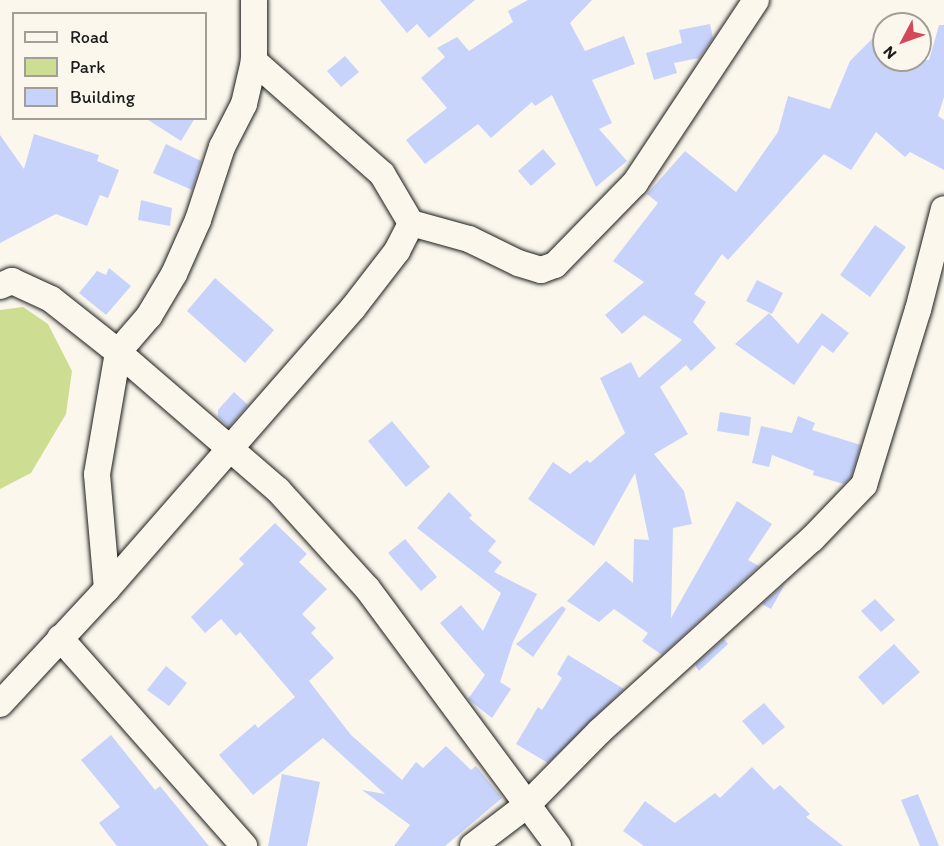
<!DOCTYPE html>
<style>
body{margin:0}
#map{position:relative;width:944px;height:846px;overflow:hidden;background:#fbf7ec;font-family:Itim,sans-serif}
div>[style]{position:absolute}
.green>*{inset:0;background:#cdde92}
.building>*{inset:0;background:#c8d3fb}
.roads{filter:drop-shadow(0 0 2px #1c1c1c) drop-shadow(0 0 2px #1c1c1c)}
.minor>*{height:26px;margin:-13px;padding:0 13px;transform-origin:13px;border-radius:13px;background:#fbf7ec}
span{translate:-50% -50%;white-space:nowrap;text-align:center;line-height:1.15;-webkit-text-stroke:6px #fbf7ec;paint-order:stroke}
.legend{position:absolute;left:12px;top:12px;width:195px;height:108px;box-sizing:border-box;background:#fbf7ec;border:2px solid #a29f99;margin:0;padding:8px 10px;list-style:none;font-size:18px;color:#1c1c1c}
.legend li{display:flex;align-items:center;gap:12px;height:30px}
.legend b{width:30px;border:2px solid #a29f99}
.north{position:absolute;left:872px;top:12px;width:60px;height:60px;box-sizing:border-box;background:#fbf7ec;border:2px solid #a29f99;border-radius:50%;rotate:229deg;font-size:16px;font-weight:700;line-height:24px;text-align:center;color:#1c1c1c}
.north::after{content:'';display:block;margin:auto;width:21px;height:27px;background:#d1495b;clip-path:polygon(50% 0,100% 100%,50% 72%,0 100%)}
</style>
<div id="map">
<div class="green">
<i style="clip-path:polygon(23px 307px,48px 324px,72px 371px,66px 414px,31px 473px,0 489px,0 310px)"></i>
</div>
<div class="building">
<i style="clip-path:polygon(380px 0,475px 0,429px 38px,417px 24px,407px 33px)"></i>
<i style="clip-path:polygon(528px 0,592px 0,570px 23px,585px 51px,624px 36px,635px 64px,592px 80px,612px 123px,599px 129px,627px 161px,596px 187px,552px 95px,535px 106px,532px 102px,491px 138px,478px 124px,425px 164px,406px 140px,447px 108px,421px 78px,445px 57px,437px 48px,457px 37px,469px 51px,513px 22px,508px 11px)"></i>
<i style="clip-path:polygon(710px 24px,713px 38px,699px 58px,674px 63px,677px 73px,654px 80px,646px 53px,682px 43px,679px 30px)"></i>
<i style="clip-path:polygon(939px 25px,944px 25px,944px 97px,938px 116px,944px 120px,944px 170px,910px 152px,905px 157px,876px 132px,851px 170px,824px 154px,728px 260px,722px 254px,694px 294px,706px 302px,693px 322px,716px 348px,691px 371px,686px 365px,660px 387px,688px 434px,654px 454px,684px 491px,692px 524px,673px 528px,671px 618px,737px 501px,772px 524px,748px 560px,759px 566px,662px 655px,642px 641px,648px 633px,614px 609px,599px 622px,567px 601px,606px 561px,633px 583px,634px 539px,649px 540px,635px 473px,594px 546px,528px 499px,553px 462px,570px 474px,587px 460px,590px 463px,625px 433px,600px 378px,631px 362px,639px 378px,682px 340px,644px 315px,622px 334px,605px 315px,644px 282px,613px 261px,658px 203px,647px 194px,685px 151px,736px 192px,778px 132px,788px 96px,830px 109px,850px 61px,874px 37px,884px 46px,884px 60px,929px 60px)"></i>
<i style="clip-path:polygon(345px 56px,359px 72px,341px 87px,327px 71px)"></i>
<i style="clip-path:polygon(145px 118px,195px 118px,181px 141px)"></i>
<i style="clip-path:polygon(34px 134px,99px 155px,97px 161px,119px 170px,108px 198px,100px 195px,87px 226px,56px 214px,0 243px,0 135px,24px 169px)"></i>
<i style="clip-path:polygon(166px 144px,201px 161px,192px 190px,153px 173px)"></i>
<i style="clip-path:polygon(543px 149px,556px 164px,531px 186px,518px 171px)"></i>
<i style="clip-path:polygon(141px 200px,172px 208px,170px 226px,138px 220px)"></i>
<i style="clip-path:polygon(875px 225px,906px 247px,870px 297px,840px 275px)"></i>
<i style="clip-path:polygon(109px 268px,131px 286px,106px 315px,79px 293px,97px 271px,106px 275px)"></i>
<i style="clip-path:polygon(215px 278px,274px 330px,245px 363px,187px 311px)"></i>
<i style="clip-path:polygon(757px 280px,783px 293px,772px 314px,746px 301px)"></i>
<i style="clip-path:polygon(769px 313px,798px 344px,822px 313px,849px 333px,833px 353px,822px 345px,794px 385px,735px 344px)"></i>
<i style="clip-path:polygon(234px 392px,248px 405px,229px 427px,218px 417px,218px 410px)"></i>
<i style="clip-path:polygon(720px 412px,751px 417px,749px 436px,717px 431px)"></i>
<i style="clip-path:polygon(798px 416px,815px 423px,812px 430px,861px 445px,851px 477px,844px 484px,813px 475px,814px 471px,772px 455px,769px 467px,752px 463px,761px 426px,792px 433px)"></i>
<i style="clip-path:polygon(392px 421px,430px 467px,406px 487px,368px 441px)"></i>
<i style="clip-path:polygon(449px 492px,472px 515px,469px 518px,496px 541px,488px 551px,502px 562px,494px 572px,537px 594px,513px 642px,500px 682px,511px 689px,492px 718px,468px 699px,485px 675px,440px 623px,461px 605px,483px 631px,501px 593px,417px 528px)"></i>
<i style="clip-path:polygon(275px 523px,307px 554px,299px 562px,327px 589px,302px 614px,316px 628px,311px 633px,334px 658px,309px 681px,351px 735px,402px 780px,416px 762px,423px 768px,446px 746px,471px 770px,476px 766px,502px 798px,445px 846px,394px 846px,410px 825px,362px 790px,385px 794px,323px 738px,253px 795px,219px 755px,255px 724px,258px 728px,295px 697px,240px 632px,236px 636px,221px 619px,205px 633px,191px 617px,244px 564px,239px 559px)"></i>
<i style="clip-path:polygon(405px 539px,437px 577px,421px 591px,388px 553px)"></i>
<i style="clip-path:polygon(785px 584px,771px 609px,762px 604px)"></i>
<i style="clip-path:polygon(875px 599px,895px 620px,881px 632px,861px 611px)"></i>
<i style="clip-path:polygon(562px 606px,566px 609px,533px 657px,516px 644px)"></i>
<i style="clip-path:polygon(724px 639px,728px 644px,699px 671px,695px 665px)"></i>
<i style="clip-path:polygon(894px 644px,920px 672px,883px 705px,858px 677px)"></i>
<i style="clip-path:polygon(568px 655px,624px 689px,548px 763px,516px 744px,538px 707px,542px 710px,562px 678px,557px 674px)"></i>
<i style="clip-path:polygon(166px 666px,187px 683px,169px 706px,147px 690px)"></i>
<i style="clip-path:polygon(764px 703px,785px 727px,763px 745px,742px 721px)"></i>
<i style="clip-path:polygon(111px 735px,155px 790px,160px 786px,209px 846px,117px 846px,99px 823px,120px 807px,81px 760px)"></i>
<i style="clip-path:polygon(752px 767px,774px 790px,780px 785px,810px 814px,806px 817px,843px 846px,644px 846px,623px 831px,645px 801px,675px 823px,715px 793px,720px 798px)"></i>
<i style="clip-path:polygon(282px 774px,320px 782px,307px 846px,268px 846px)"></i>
<i style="clip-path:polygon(918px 794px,939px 846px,920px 846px,901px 800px)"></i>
</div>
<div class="roads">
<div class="minor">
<i style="left:411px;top:223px;width:60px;rotate:15.4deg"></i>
<i style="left:469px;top:239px;width:55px;rotate:26.1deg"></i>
<i style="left:518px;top:263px;width:24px;rotate:17deg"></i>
<i style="left:541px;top:270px;width:15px;rotate:-20deg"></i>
<i style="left:555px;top:265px;width:115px;rotate:-45.7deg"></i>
<i style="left:635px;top:183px;width:219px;rotate:-56.5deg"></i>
<i style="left:0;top:286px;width:13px;rotate:-23deg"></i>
<i style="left:12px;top:281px;width:43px;rotate:24.8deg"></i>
<i style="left:51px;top:299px;width:85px;rotate:38.3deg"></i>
<i style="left:118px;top:352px;width:48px;rotate:-49.3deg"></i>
<i style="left:149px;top:316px;width:49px;rotate:-59.2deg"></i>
<i style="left:174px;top:274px;width:59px;rotate:-66deg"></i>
<i style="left:198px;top:220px;width:77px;rotate:-71.8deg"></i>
<i style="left:222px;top:147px;width:48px;rotate:-62.9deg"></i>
<i style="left:244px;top:104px;width:44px;rotate:-76.9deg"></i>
<i style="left:254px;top:61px;width:61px;rotate:-90deg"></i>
<i style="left:118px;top:352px;width:211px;rotate:40.8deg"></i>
<i style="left:278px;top:490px;width:132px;rotate:47.8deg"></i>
<i style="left:367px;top:588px;width:321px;rotate:53.5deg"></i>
<i style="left:107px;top:589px;width:115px;rotate:-95deg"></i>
<i style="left:97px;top:474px;width:124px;rotate:-80.2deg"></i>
<i style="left:60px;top:638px;width:278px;rotate:48.5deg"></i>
<i style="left:0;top:704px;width:157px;rotate:-47.1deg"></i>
<i style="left:107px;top:589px;width:373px;rotate:-48.8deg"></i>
<i style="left:353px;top:308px;width:72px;rotate:-52.3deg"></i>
<i style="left:397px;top:251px;width:31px;rotate:-63deg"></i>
<i style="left:411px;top:223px;width:57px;rotate:-120.6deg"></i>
<i style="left:382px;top:174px;width:171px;rotate:-138.6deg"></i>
<i style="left:473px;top:846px;width:68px;rotate:-37.2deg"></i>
<i style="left:527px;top:805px;width:104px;rotate:-45.4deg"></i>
<i style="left:600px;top:731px;width:286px;rotate:-42.2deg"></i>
<i style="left:812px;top:539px;width:75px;rotate:-46.1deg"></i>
<i style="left:864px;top:485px;width:183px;rotate:-72.9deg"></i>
<i style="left:918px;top:310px;width:104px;rotate:-75.6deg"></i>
</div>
</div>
<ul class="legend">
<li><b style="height:8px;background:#fbf7ec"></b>Road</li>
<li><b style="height:16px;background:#cdde92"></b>Park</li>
<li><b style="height:16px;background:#c8d3fb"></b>Building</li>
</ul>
<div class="north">N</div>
</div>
